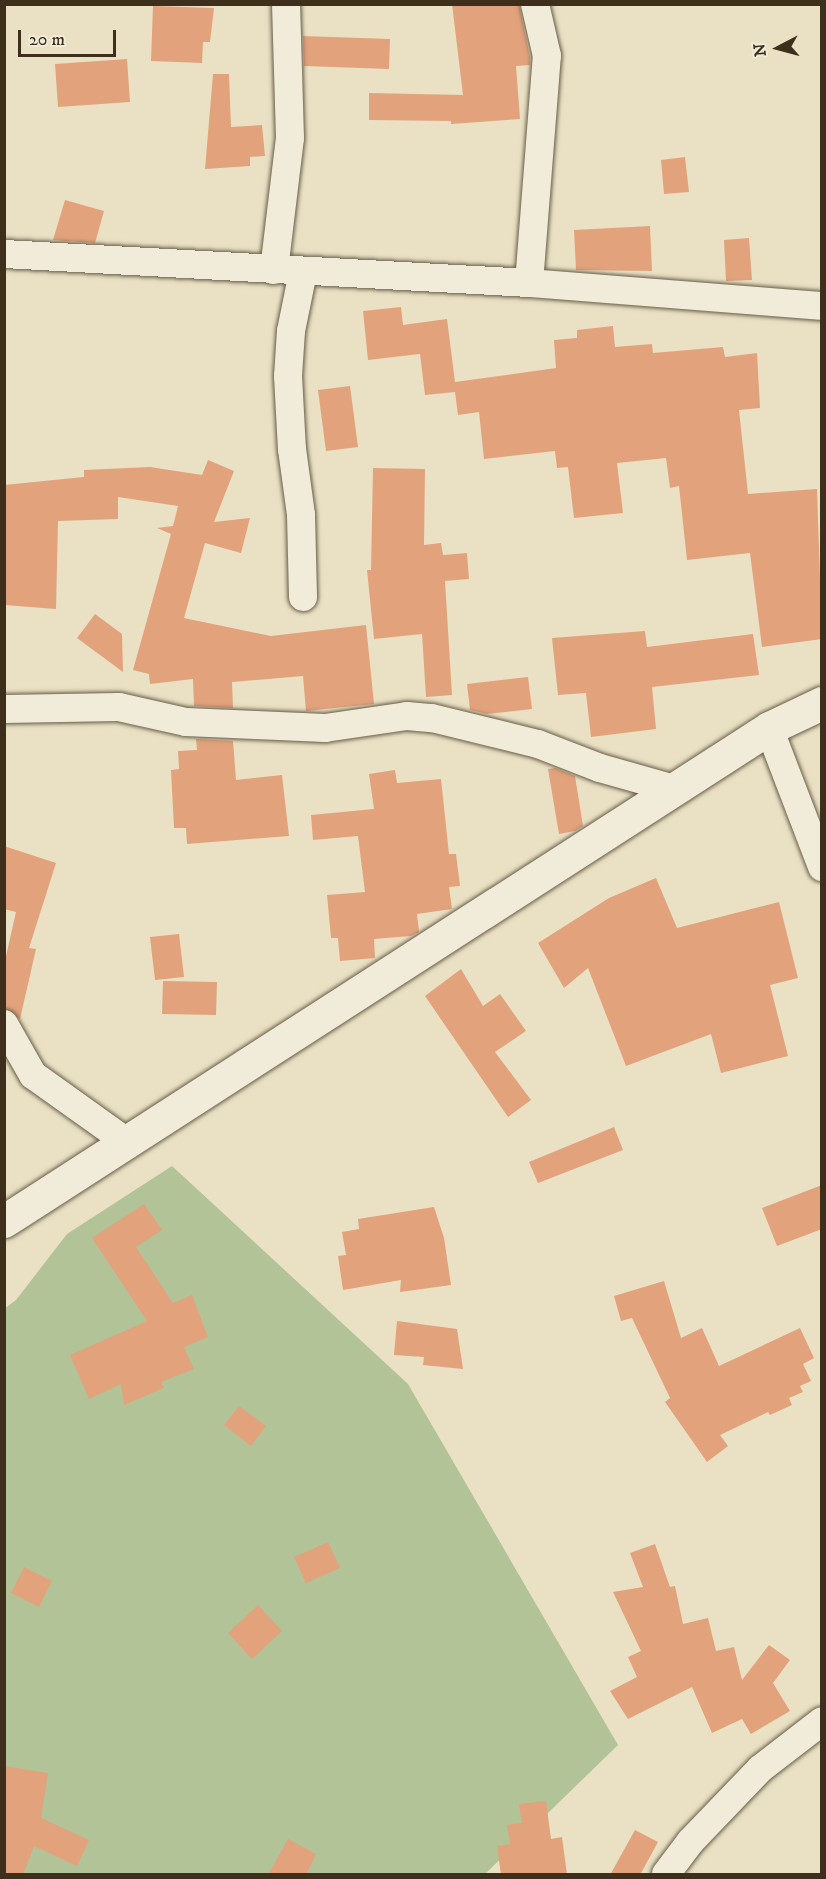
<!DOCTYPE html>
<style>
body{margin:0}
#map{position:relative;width:826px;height:1879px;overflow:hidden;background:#eae1c5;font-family:"IM FELL DW Pica",serif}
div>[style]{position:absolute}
.green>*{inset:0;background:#b2c398}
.building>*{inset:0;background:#e2a27c}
.roads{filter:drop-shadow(0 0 2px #685c46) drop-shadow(0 0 2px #685c46)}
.street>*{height:28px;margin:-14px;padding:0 14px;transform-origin:14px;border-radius:14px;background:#f1ecd9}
.secondary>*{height:33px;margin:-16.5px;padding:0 16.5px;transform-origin:16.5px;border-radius:16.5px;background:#f1ecd9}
span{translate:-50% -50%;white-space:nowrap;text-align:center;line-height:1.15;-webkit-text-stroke:4.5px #f1ecd9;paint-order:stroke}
.frame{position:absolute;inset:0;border:6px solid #3d2f1c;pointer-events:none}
.north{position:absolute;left:748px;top:18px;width:60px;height:60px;-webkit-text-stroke:4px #f1ecd9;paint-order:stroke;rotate:264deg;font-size:16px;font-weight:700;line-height:24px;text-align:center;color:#3d2f1c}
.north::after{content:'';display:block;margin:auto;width:21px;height:27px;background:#3d2f1c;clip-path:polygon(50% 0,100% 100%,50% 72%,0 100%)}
.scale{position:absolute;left:18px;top:30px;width:98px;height:27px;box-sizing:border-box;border:3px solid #3d2f1c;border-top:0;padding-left:8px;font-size:18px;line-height:21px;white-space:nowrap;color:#3d2f1c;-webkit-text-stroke:4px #f1ecd9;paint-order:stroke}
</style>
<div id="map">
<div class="green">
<i style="clip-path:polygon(172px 1166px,408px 1384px,618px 1745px,485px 1874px,5px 1874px,4px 1309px,16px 1300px,67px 1234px)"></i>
</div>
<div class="building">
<i style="clip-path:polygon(452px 4px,519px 4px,530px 57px,530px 65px,516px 66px,520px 119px,451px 124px,451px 121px,369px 120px,369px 93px,463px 95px)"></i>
<i style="clip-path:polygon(153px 6px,214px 8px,210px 42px,203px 42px,202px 63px,151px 61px)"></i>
<i style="clip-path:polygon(303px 36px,390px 39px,389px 69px,304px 66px)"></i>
<i style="clip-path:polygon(127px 59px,130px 102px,58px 107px,55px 64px)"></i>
<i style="clip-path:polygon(213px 74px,229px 74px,231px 127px,262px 125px,265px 156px,250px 157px,250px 166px,205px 169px)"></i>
<i style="clip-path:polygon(685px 157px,689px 192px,664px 194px,661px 160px)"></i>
<i style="clip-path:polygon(65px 200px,104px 211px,95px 243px,53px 240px)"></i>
<i style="clip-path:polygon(650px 226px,652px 271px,576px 270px,574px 230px)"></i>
<i style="clip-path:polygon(749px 238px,752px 280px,726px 281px,724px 240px)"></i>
<i style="clip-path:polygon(401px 307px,403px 325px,447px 319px,455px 382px,556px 368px,554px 340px,577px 338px,577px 330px,613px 326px,615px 347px,652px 344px,653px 353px,723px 347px,725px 357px,757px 353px,760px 408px,739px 410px,748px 494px,817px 489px,822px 639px,762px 647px,750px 553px,687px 560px,679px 486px,670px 488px,666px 458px,617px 463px,623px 513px,574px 518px,568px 467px,557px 468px,555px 451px,484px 459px,479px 412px,458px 415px,455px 392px,425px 395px,420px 354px,368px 360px,363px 311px)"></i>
<i style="clip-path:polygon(350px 386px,358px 447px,326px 451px,318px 390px)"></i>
<i style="clip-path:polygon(208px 460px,234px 471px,214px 522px,250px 518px,241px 553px,205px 543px,184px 618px,271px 636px,366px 625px,374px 704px,306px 711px,303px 676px,232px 682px,233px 708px,194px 706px,193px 679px,150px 684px,149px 674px,133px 670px,171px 534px,157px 528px,173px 526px,178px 506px,118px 497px,118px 519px,58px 521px,56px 609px,4px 605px,4px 485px,84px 477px,84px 470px,150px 467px,202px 475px)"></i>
<i style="clip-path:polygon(373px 468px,425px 469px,424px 545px,441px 543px,443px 555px,467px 553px,469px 579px,445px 581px,452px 695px,426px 697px,422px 634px,374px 639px,367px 570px,371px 570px)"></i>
<i style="clip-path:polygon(95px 614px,122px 634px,123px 672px,77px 638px)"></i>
<i style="clip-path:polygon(645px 631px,647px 647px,753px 634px,759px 675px,652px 687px,656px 729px,591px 737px,586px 693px,558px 695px,552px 638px)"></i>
<i style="clip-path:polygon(528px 677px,532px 709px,487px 714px,470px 710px,467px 684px)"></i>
<i style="clip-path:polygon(196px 739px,233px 741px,236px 780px,282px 775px,289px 836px,187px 844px,186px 828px,174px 828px,171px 770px,179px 769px,178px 751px,197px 750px)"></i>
<i style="clip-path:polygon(555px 768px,575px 776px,583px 826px,575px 831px,559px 834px,548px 769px)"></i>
<i style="clip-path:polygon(395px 770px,397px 783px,441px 779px,449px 854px,456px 854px,460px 886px,449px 887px,452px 909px,417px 914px,419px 932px,411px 936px,374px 939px,375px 958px,340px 961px,338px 938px,331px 938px,327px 895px,365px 892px,358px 836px,313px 840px,311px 815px,374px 809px,369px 774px)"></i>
<i style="clip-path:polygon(4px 846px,56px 863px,29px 948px,36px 949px,20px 1019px,4px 1008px,4px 965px,16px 912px,4px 909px)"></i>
<i style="clip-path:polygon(656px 878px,677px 928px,779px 902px,798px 978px,770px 985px,788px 1056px,721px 1073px,711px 1034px,626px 1066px,588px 968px,564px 988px,538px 943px,609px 898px)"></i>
<i style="clip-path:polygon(179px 934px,184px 977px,155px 980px,150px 937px)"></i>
<i style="clip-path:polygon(461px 969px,483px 1006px,500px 994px,526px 1031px,495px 1052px,531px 1100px,508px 1117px,425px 996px)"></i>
<i style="clip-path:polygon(163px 981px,217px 982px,216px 1015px,162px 1014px)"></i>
<i style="clip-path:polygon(614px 1127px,623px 1150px,538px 1183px,529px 1162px)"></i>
<i style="clip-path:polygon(822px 1185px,822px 1229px,777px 1246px,762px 1208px)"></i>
<i style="clip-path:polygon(144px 1204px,162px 1230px,136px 1247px,173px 1303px,192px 1295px,208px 1337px,184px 1347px,194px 1369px,161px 1382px,164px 1388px,124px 1405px,121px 1384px,89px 1399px,70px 1355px,147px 1321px,92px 1238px)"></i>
<i style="clip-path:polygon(434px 1207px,444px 1238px,451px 1285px,400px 1292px,401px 1280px,343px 1290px,338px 1256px,346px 1255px,342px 1232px,359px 1229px,358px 1219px)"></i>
<i style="clip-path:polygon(664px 1281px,681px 1338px,702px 1328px,719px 1366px,800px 1328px,814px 1358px,803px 1364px,811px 1381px,800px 1386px,803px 1392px,789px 1398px,792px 1405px,770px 1415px,768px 1412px,720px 1435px,728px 1446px,707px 1462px,665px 1402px,670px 1398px,632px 1318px,621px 1321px,614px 1296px)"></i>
<i style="clip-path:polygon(397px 1321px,457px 1329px,463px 1369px,423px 1365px,424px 1357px,394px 1355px)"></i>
<i style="clip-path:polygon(239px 1406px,266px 1426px,251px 1446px,224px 1425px)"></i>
<i style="clip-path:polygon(328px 1542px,340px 1568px,306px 1583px,294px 1557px)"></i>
<i style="clip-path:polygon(655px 1544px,670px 1587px,675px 1586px,683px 1624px,708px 1618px,716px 1651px,734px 1647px,742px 1680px,769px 1645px,790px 1660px,773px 1683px,790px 1711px,751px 1734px,742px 1719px,712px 1733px,692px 1687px,628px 1719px,610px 1691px,637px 1677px,628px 1657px,641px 1651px,613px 1592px,643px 1587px,630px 1553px)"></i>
<i style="clip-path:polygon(24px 1567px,52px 1581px,39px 1607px,11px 1593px)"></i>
<i style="clip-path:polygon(258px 1605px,282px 1631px,252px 1659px,228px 1633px)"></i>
<i style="clip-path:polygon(4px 1766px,48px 1773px,41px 1818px,89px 1840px,77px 1866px,34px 1846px,23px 1875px,4px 1875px)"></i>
<i style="clip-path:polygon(546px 1801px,551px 1839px,562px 1837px,567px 1875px,501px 1875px,497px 1846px,510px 1844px,507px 1825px,522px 1823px,519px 1804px)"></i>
<i style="clip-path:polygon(635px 1830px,658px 1842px,640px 1875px,610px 1875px)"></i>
<i style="clip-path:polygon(288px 1839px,316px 1854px,306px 1875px,268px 1875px)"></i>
</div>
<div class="roads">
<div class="street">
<i style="left:4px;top:254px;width:526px;rotate:3.16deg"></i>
<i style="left:529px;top:283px;width:294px;rotate:4.5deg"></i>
<i style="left:274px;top:270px;width:133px;rotate:-83.1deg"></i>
<i style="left:290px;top:138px;width:134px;rotate:-91.7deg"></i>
<i style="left:303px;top:272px;width:60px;rotate:101.5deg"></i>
<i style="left:291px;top:331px;width:45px;rotate:93.8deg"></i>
<i style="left:288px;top:376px;width:73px;rotate:86.9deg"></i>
<i style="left:292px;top:449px;width:67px;rotate:82.2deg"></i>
<i style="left:301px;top:515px;width:82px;rotate:88.6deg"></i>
<i style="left:529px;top:283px;width:228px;rotate:-85.5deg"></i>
<i style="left:547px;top:56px;width:53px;rotate:-103deg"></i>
<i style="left:4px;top:709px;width:115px;rotate:-1deg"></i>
<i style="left:119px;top:707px;width:69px;rotate:12.6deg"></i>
<i style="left:186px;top:722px;width:139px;rotate:2.5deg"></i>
<i style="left:325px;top:728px;width:83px;rotate:-8.3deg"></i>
<i style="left:407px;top:716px;width:25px;rotate:5deg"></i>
<i style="left:432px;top:718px;width:109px;rotate:13.8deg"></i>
<i style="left:538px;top:744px;width:66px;rotate:21.2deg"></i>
<i style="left:600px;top:768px;width:77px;rotate:15.8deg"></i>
<i style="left:769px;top:728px;width:149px;rotate:69.1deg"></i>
<i style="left:4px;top:1024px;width:59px;rotate:60.4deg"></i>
<i style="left:33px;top:1075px;width:115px;rotate:35.5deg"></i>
<i style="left:666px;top:1874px;width:41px;rotate:-52.9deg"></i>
<i style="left:691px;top:1841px;width:100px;rotate:-46.2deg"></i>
<i style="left:760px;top:1769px;width:78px;rotate:-37.7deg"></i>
</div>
<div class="secondary">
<i style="left:4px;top:1221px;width:910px;rotate:-32.8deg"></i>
<i style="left:769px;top:728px;width:59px;rotate:-25.3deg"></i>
</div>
</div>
<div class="frame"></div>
<div class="north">N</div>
<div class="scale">20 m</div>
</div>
